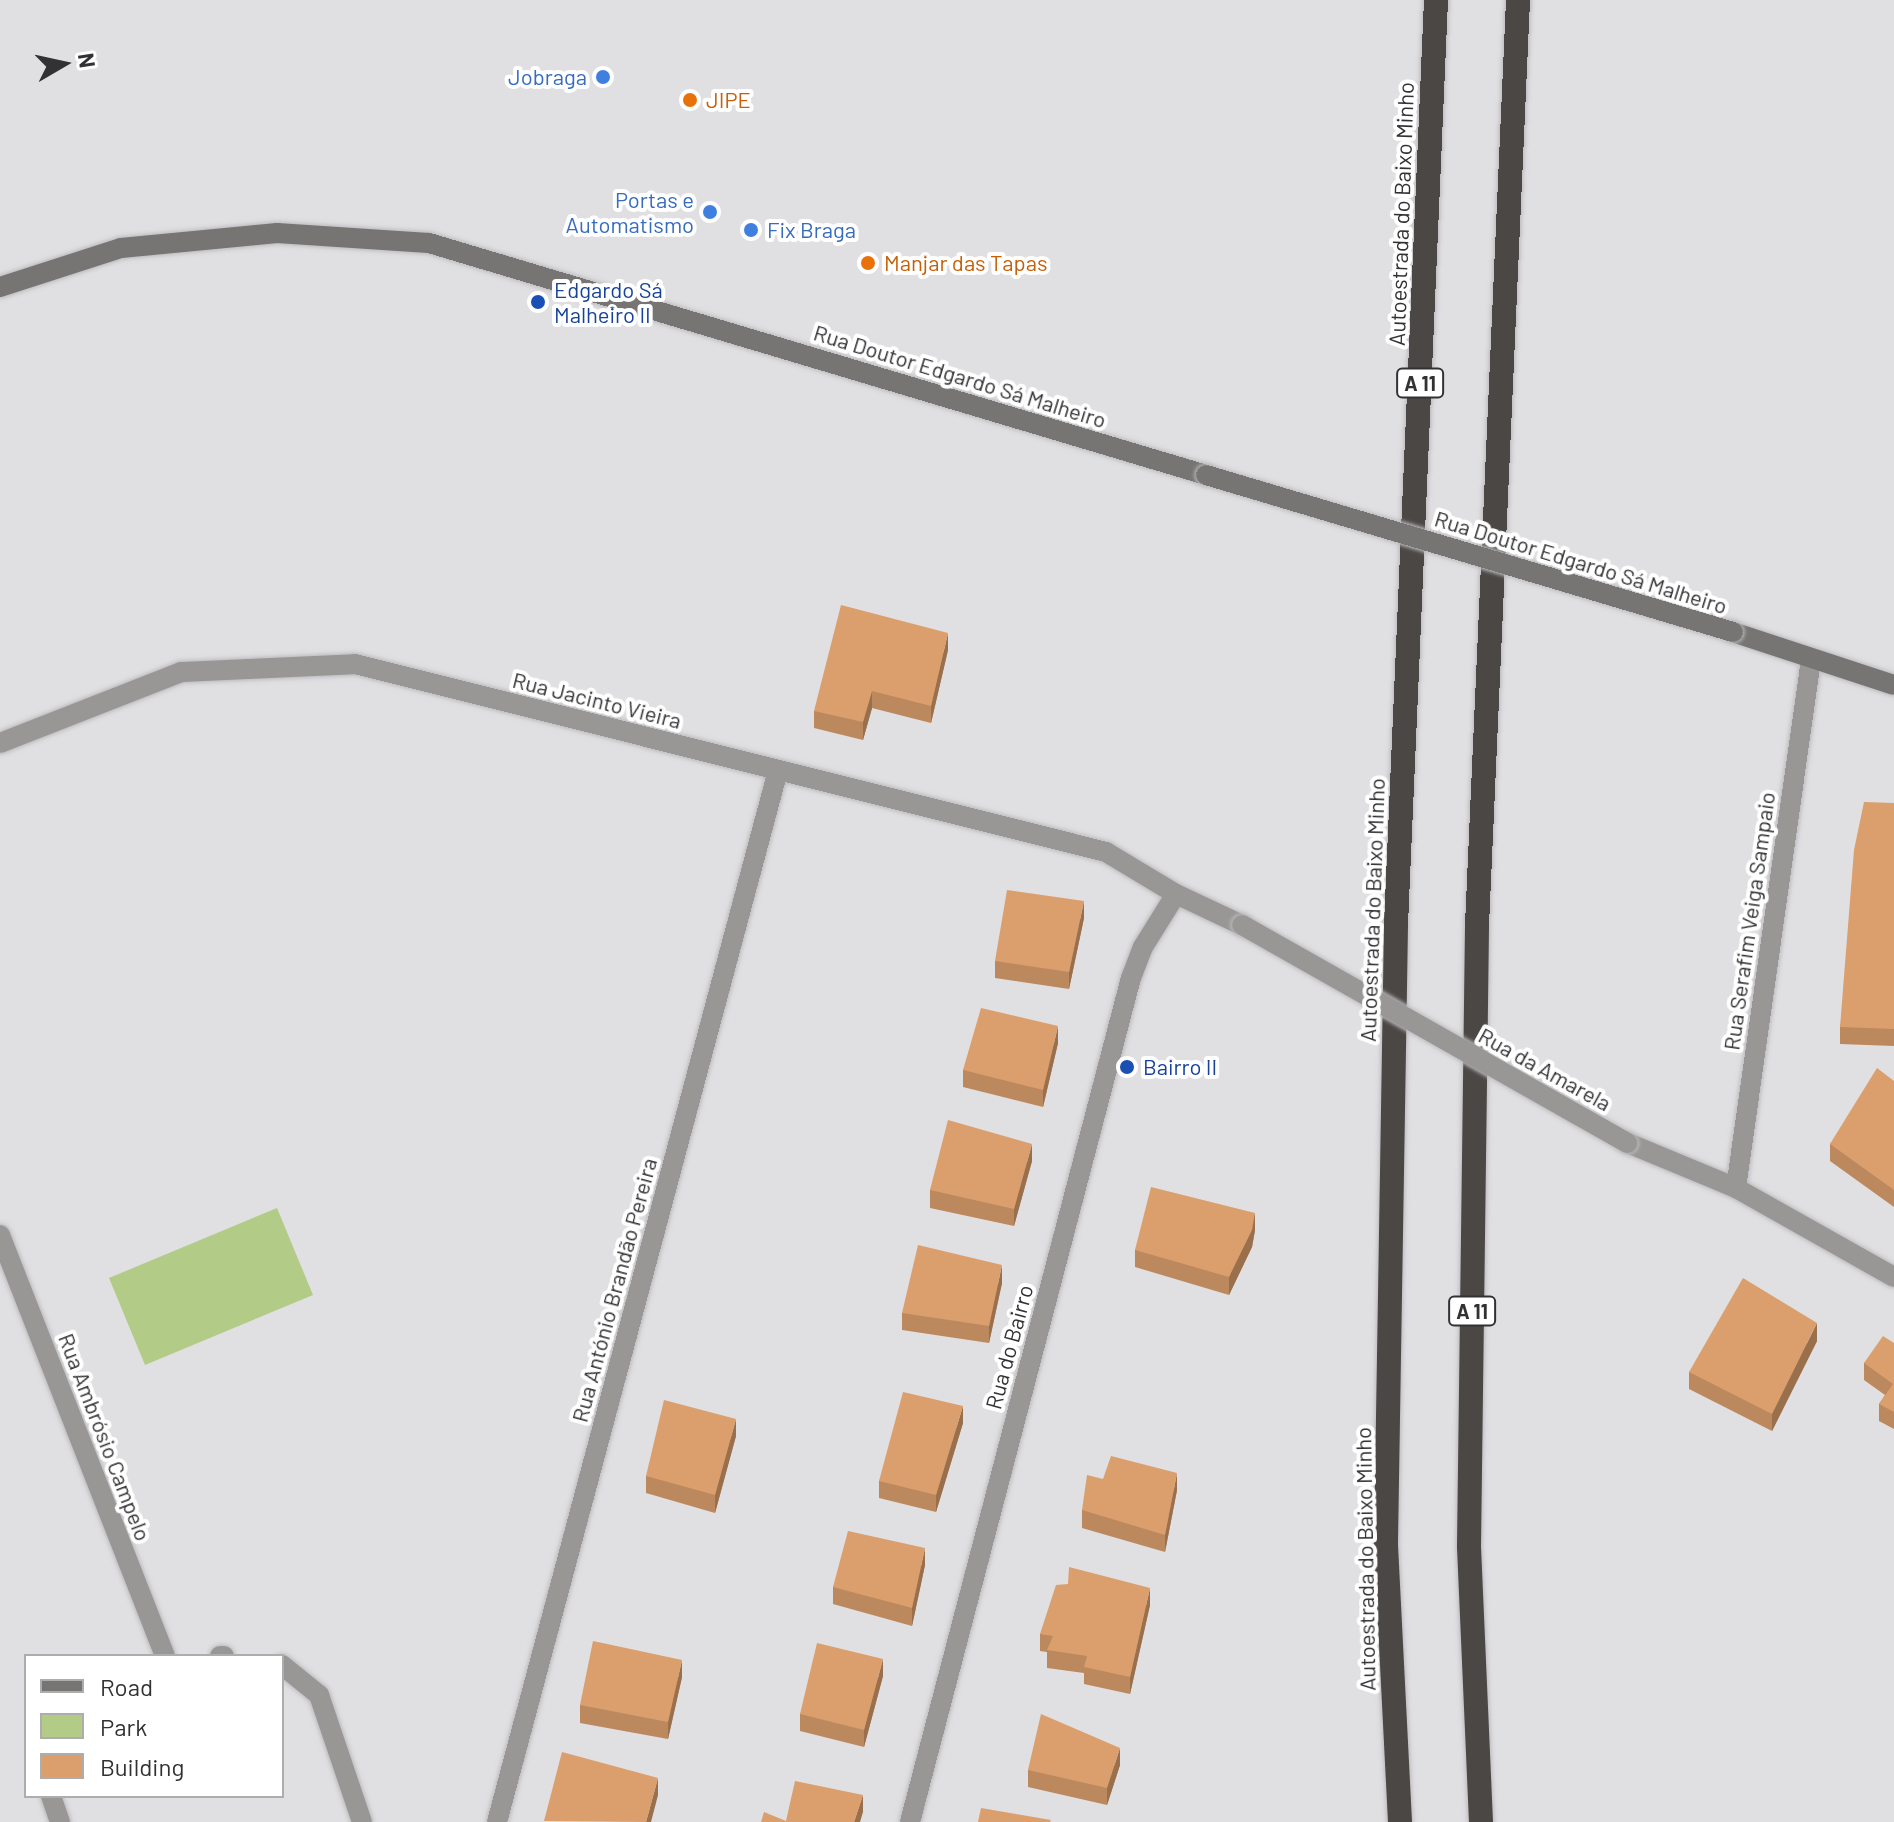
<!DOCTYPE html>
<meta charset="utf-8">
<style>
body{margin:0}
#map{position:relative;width:1894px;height:1822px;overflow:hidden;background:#e0dfe2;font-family:Barlow,sans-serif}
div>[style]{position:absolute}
.green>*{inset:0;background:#b2cc87}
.roads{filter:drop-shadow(0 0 2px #bdbcbf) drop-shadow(0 0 2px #bdbcbf)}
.street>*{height:20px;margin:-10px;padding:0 10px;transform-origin:10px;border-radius:10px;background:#999796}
.secondary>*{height:20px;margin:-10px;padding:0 10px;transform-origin:10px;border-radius:10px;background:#767573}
.highway>*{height:24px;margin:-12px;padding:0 12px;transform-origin:12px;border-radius:12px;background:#4a4745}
.bridges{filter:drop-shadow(0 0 2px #bdbcbf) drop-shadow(0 0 2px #bdbcbf)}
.street-bridge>*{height:20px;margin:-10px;padding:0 10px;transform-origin:10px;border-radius:10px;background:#999796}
.secondary-bridge>*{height:20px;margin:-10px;padding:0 10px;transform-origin:10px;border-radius:10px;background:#767573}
.wall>*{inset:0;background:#bc885e}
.shaded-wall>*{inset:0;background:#996f4c}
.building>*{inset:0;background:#db9e6d}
.dots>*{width:22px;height:22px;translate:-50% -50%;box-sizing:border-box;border:4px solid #fff;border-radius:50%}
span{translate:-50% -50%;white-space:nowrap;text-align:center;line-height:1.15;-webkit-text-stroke:8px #fff;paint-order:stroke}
.shield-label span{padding:2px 6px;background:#fff;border:2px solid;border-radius:6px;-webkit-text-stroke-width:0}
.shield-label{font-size:20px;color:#323133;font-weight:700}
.shop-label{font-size:22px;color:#366cbe}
.right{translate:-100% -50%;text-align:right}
.left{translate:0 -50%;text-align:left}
.food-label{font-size:22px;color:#c56008}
.street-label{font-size:22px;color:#323133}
.transit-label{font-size:22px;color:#164399}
.legend{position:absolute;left:24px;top:1654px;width:260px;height:144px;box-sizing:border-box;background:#fff;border:2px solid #adadad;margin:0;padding:10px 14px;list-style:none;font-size:24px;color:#323133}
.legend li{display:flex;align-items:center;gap:16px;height:40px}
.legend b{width:40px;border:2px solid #adadad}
.north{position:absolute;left:24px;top:24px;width:80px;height:80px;-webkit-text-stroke:6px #fff;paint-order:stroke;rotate:81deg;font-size:22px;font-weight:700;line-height:32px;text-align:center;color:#323133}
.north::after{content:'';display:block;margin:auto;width:28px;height:36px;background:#323133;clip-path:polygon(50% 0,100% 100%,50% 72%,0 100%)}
</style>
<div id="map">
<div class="green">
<i style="clip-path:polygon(277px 1208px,313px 1295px,145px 1365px,109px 1278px)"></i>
</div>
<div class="roads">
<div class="street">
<i style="left:0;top:743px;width:194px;rotate:-21.4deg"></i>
<i style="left:181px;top:672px;width:174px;rotate:-2.6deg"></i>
<i style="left:355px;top:664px;width:774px;rotate:14.05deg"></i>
<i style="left:1106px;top:852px;width:82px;rotate:31deg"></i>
<i style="left:1176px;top:894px;width:73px;rotate:25.2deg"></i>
<i style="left:1628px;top:1143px;width:117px;rotate:22.6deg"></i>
<i style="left:1736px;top:1188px;width:181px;rotate:29.4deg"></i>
<i style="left:1736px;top:1188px;width:533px;rotate:-81.92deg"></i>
<i style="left:0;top:1235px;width:452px;rotate:68.6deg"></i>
<i style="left:220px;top:1656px;width:4px"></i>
<i style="left:282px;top:1665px;width:48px;rotate:39deg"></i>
<i style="left:319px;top:1695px;width:134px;rotate:71.3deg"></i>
<i style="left:51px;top:1796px;width:28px;rotate:71deg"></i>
<i style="left:497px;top:1822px;width:1089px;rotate:-75.04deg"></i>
<i style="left:910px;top:1822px;width:872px;rotate:-75.33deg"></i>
<i style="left:1131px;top:978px;width:33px;rotate:-69deg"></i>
<i style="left:1143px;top:947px;width:62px;rotate:-58.1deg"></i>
</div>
<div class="secondary">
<i style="left:0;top:287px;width:127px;rotate:-17.9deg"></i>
<i style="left:121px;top:248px;width:157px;rotate:-5.5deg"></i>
<i style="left:277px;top:233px;width:152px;rotate:3.8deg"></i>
<i style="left:429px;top:243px;width:811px;rotate:16.62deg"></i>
<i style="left:1733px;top:632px;width:169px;rotate:18.2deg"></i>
</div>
<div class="highway">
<i style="left:1400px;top:1822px;width:281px;rotate:-92.9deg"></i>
<i style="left:1386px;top:1541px;width:617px;rotate:-89.07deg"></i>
<i style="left:1396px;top:924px;width:925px;rotate:-87.52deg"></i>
<i style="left:1481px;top:1822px;width:276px;rotate:-92.5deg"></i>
<i style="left:1469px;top:1546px;width:621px;rotate:-89.26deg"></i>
<i style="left:1477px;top:925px;width:926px;rotate:-87.46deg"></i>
</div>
</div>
<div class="bridges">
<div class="street-bridge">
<i style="left:1242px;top:925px;width:443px;rotate:29.5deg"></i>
</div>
<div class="secondary-bridge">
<i style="left:1206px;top:475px;width:550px;rotate:16.59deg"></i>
</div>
</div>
<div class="wall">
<i style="clip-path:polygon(948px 650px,931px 723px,872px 708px,863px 740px,814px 728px,814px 711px)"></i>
<i style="clip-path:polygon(1894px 803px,1894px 1046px,1840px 1044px,1840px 1027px)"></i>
<i style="clip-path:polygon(1084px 918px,1069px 989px,995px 978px,995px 961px)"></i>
<i style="clip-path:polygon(1058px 1043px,1043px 1107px,963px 1087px,963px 1070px)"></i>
<i style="clip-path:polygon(1894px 1081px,1894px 1207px,1830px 1161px,1830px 1144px)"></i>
<i style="clip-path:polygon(1032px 1161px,1014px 1226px,930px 1208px,930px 1190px)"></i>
<i style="clip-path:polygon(1255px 1230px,1252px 1247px,1229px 1295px,1135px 1267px,1135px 1250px)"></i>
<i style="clip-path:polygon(1002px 1283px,989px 1343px,902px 1330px,902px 1313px)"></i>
<i style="clip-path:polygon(1817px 1341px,1772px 1431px,1689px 1389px,1689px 1372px)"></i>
<i style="clip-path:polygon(1894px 1343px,1894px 1429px,1879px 1421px,1879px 1404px,1885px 1395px,1864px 1380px,1864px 1363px)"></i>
<i style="clip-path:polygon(963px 1423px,936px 1512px,879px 1498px,879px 1481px)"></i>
<i style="clip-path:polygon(736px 1436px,715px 1513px,646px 1493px,646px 1476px)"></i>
<i style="clip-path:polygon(1177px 1490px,1165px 1552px,1082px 1528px,1082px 1510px)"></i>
<i style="clip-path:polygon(925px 1565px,912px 1626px,833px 1604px,833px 1587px)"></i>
<i style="clip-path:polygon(1150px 1605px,1130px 1694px,1084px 1684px,1084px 1673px,1047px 1668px,1047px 1652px,1040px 1651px,1040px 1634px)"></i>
<i style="clip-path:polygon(883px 1676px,864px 1747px,800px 1731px,800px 1714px)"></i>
<i style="clip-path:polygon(682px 1677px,668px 1739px,580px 1723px,580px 1705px)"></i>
<i style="clip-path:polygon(1120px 1765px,1107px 1805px,1028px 1787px,1028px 1770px)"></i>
</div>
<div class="shaded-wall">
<i style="clip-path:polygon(948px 633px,948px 650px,931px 723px,931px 706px)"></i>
<i style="clip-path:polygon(872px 691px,872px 708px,863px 740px,863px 722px)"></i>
<i style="clip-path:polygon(1084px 901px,1084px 918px,1069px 989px,1069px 972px)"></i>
<i style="clip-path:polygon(1058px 1026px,1058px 1043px,1043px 1107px,1043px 1090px)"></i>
<i style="clip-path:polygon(1032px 1144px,1032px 1161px,1014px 1226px,1014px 1209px)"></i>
<i style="clip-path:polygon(1255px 1213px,1255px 1230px,1252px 1247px,1229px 1295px,1229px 1277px)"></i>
<i style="clip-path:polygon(1002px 1265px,1002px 1283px,989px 1343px,989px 1326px)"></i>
<i style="clip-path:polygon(1817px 1323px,1817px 1341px,1772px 1431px,1772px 1414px)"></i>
<i style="clip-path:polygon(963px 1406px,963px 1423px,936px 1512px,936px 1495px)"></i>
<i style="clip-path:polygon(736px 1419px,736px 1436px,715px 1513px,715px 1495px)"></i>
<i style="clip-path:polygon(1177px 1473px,1177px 1490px,1165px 1552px,1165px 1535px)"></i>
<i style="clip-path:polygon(925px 1548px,925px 1565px,912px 1626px,912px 1608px)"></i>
<i style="clip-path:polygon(1150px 1588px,1150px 1605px,1130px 1694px,1130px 1677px)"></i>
<i style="clip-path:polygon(883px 1659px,883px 1676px,864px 1747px,864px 1730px)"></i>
<i style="clip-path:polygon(682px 1660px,682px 1677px,668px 1739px,668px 1722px)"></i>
<i style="clip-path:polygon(1120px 1748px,1120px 1765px,1107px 1805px,1107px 1788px)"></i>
<i style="clip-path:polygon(658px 1778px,658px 1795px,651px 1822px,646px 1822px)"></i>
<i style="clip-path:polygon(863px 1795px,863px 1812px,860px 1822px,854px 1822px)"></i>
</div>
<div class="building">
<i style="clip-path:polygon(841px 605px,948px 633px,931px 706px,872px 691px,863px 722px,814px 711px)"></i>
<i style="clip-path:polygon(1864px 802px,1894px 803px,1894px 1029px,1840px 1027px,1854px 850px)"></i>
<i style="clip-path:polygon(1007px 890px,1084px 901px,1069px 972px,995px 961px)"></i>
<i style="clip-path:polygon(981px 1008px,1058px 1026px,1043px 1090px,963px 1070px)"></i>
<i style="clip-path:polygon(1877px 1068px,1894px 1081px,1894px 1190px,1830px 1144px)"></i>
<i style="clip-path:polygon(948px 1120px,1032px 1144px,1014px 1209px,930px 1190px)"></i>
<i style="clip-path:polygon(1151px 1187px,1255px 1213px,1252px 1230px,1229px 1277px,1135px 1250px)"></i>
<i style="clip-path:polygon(918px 1245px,1002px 1265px,989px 1326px,902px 1313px)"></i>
<i style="clip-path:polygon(1743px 1278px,1817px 1323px,1772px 1414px,1689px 1372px)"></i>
<i style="clip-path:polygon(1883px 1336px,1894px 1343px,1894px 1412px,1879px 1404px,1893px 1384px,1864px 1363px)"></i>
<i style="clip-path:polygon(903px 1392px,963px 1406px,936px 1495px,879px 1481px)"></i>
<i style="clip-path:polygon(664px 1400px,736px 1419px,715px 1495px,646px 1476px)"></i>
<i style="clip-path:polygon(1111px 1456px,1177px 1473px,1165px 1535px,1082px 1510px,1087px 1475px,1103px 1479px)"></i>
<i style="clip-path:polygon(848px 1531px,925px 1548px,912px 1608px,833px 1587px)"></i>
<i style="clip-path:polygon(1069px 1567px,1150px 1588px,1130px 1677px,1084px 1667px,1087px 1656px,1047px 1650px,1053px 1636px,1040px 1634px,1056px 1585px,1068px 1584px)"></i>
<i style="clip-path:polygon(593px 1641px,682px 1660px,668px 1722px,580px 1705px)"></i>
<i style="clip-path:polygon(817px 1643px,883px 1659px,864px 1730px,800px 1714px)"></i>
<i style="clip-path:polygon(1041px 1714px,1120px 1748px,1107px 1788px,1028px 1770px)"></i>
<i style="clip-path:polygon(562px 1752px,658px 1778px,646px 1822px,544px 1821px)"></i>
<i style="clip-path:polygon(795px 1781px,863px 1795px,854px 1822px,761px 1822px,764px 1812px,786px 1821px)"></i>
<i style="clip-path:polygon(981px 1808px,1051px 1820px,1050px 1822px,978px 1822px)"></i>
</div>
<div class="dots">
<i style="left:603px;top:77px;background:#3f7fe0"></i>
<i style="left:690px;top:100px;background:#e8710a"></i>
<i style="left:710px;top:212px;background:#3f7fe0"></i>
<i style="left:751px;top:230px;background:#3f7fe0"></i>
<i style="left:868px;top:263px;background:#e8710a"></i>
<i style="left:538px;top:302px;background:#1a4fb4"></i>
<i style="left:1127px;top:1067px;background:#1a4fb4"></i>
</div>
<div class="shield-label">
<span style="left:1420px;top:383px">A 11</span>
<span style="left:1472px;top:1311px">A 11</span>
</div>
<div class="shop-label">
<span class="right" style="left:587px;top:77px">Jobraga</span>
<span class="right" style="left:694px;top:212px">Portas e<br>Automatismo</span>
<span class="left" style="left:767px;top:230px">Fix Braga</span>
</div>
<div class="food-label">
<span class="left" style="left:706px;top:100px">JIPE</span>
<span class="left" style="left:884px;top:263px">Manjar das Tapas</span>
</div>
<div class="street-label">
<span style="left:1401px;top:214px;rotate:-88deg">Autoestrada do Baixo Minho</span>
<span style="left:960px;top:376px;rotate:17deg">Rua Doutor Edgardo Sá Malheiro</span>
<span style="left:1581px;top:562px;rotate:17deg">Rua Doutor Edgardo Sá Malheiro</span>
<span style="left:597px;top:700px;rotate:14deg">Rua Jacinto Vieira</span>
<span style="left:1372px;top:910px;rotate:-88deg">Autoestrada do Baixo Minho</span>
<span style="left:1749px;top:921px;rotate:-82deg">Rua Serafim Veiga Sampaio</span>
<span style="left:1545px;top:1069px;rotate:29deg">Rua da Amarela</span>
<span style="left:614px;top:1290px;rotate:-75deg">Rua António Brandão Pereira</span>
<span style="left:1009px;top:1347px;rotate:-75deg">Rua do Bairro</span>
<span style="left:105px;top:1437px;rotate:69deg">Rua Ambrósio Campelo</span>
<span style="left:1365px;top:1559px;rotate:-91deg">Autoestrada do Baixo Minho</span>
</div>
<div class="transit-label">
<span class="left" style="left:554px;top:302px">Edgardo Sá<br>Malheiro II</span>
<span class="left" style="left:1143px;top:1067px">Bairro II</span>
</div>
<ul class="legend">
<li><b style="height:10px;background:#767573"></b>Road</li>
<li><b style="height:22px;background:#b2cc87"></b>Park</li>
<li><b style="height:22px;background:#db9e6d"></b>Building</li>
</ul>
<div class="north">N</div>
</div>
